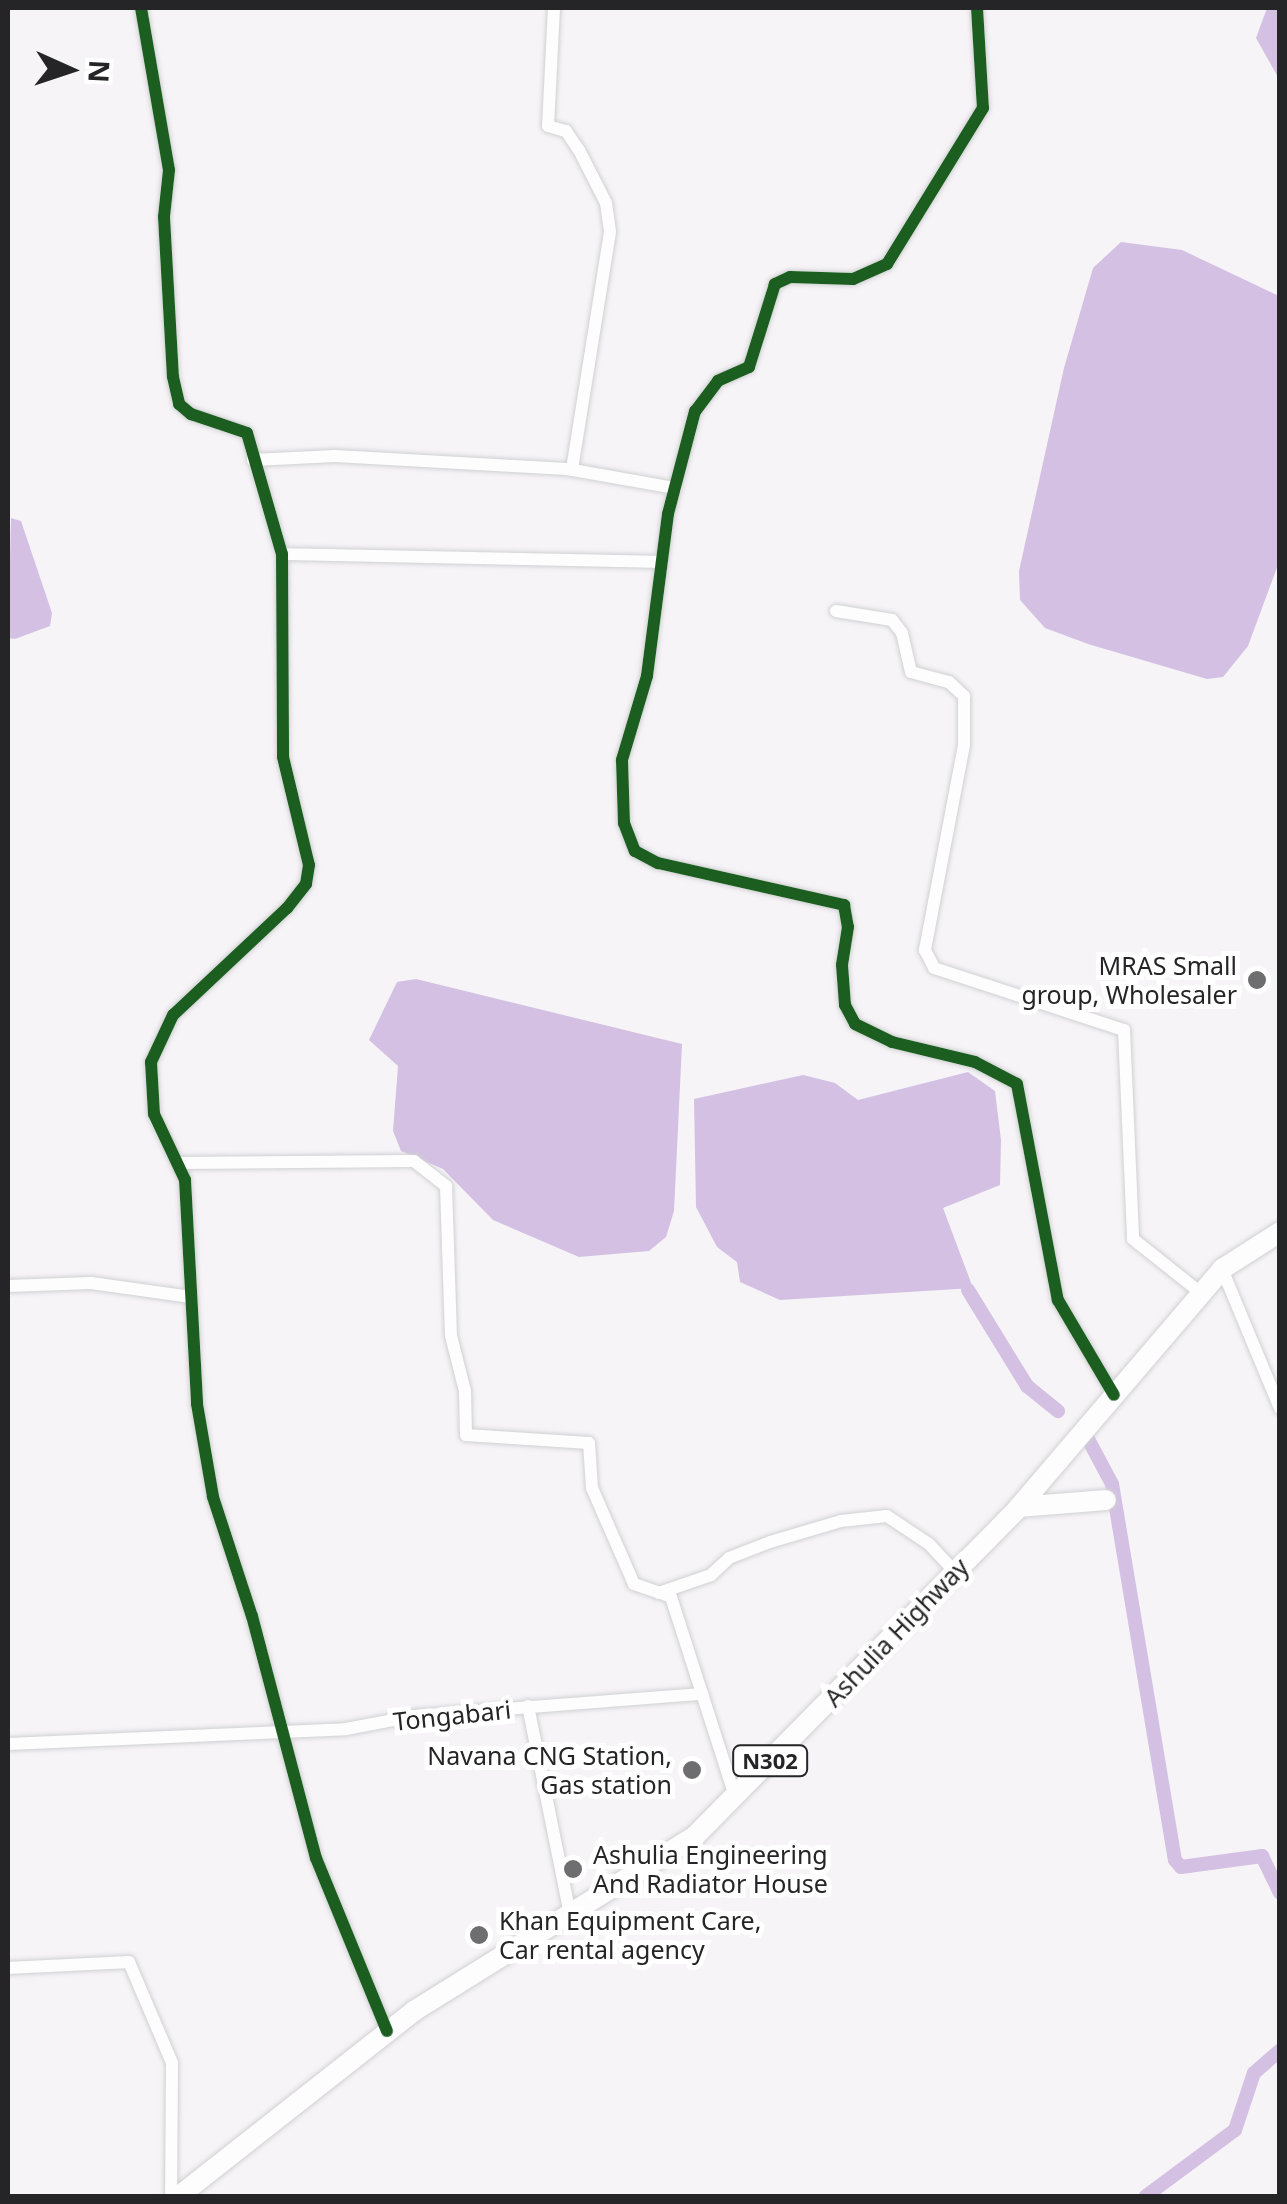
<!DOCTYPE html>
<style>
body{margin:0}
#map{position:relative;width:1287px;height:2204px;overflow:hidden;background:#f6f4f7;font-family:"Noto Sans",sans-serif}
div>[style]{position:absolute}
.water>*{inset:0;background:#d3c0e3}
.canal>*{height:14px;margin:-7px;padding:0 7px;transform-origin:7px;border-radius:7px;background:#d3c0e3}
.roads{filter:drop-shadow(0 0 2px #d0d0d2) drop-shadow(0 0 2px #d0d0d2)}
.minor>*{height:12px;margin:-6px;padding:0 6px;transform-origin:6px;border-radius:6px;background:#fefdfe}
.trunk>*{height:20px;margin:-10px;padding:0 10px;transform-origin:10px;border-radius:10px;background:#fefdfe}
.cycleway>*{height:12px;margin:-6px;padding:0 6px;transform-origin:6px;border-radius:6px;background:#1b5e20}
.dots>*{width:28px;height:28px;translate:-50% -50%;box-sizing:border-box;border:5px solid #fff;border-radius:50%}
span{translate:-50% -50%;white-space:nowrap;text-align:center;line-height:1.15;-webkit-text-stroke:10px #fff;paint-order:stroke}
.shield-label span{padding:2px 8px;background:#fff;border:2px solid;border-radius:8px;-webkit-text-stroke-width:0}
.shield-label{font-size:22px;color:#252426;font-weight:700}
.poi-label{font-size:25px;color:#252426}
.right{translate:-100% -50%;text-align:right}
.left{translate:0 -50%;text-align:left}
.street-label{font-size:25px;color:#252426}
.frame{position:absolute;inset:0;border:10px solid #252426;pointer-events:none}
.north{position:absolute;left:20px;top:20px;width:100px;height:100px;-webkit-text-stroke:8px #fff;paint-order:stroke;rotate:93deg;font-size:28px;font-weight:700;line-height:40px;text-align:center;color:#252426}
.north::after{content:'';display:block;margin:auto;width:35px;height:45px;background:#252426;clip-path:polygon(50% 0,100% 100%,50% 72%,0 100%)}
</style>
<div id="map">
<div class="water">
<i style="clip-path:polygon(1267px 8px,1279px 8px,1279px 79px,1256px 38px)"></i>
<i style="clip-path:polygon(1121px 242px,1182px 250px,1279px 296px,1279px 562px,1248px 646px,1223px 677px,1207px 679px,1088px 644px,1045px 628px,1020px 600px,1019px 571px,1064px 368px,1093px 268px)"></i>
<i style="clip-path:polygon(11px 518px,21px 521px,52px 613px,50px 626px,15px 639px,8px 638px)"></i>
<i style="clip-path:polygon(416px 979px,682px 1044px,674px 1211px,666px 1237px,649px 1251px,579px 1257px,493px 1220px,443px 1169px,401px 1151px,393px 1131px,398px 1066px,369px 1040px,397px 982px)"></i>
<i style="clip-path:polygon(968px 1072px,995px 1091px,1001px 1140px,1000px 1185px,943px 1208px,973px 1288px,780px 1300px,740px 1282px,737px 1262px,717px 1247px,696px 1207px,694px 1099px,803px 1075px,835px 1083px,858px 1100px)"></i>
</div>
<div class="canal">
<i style="left:968px;top:1290px;width:113px;rotate:58.4deg"></i>
<i style="left:1027px;top:1386px;width:40px;rotate:39deg"></i>
<i style="left:1088px;top:1439px;width:51px;rotate:61.9deg"></i>
<i style="left:1112px;top:1484px;width:381px;rotate:80.5deg"></i>
<i style="left:1175px;top:1860px;width:9px;rotate:49deg"></i>
<i style="left:1181px;top:1867px;width:82px;rotate:-7.7deg"></i>
<i style="left:1262px;top:1856px;width:41px;rotate:64.1deg"></i>
<i style="left:1146px;top:2196px;width:111px;rotate:-36.6deg"></i>
<i style="left:1235px;top:2130px;width:60px;rotate:-71.6deg"></i>
<i style="left:1254px;top:2073px;width:35px;rotate:-41deg"></i>
</div>
<div class="roads">
<div class="minor">
<i style="left:141px;top:8px;width:164px;rotate:80.2deg"></i>
<i style="left:169px;top:170px;width:47px;rotate:96.1deg"></i>
<i style="left:164px;top:217px;width:160px;rotate:86.8deg"></i>
<i style="left:173px;top:377px;width:28px;rotate:77deg"></i>
<i style="left:179px;top:404px;width:16px;rotate:40deg"></i>
<i style="left:191px;top:414px;width:59px;rotate:18.7deg"></i>
<i style="left:247px;top:433px;width:126px;rotate:73.9deg"></i>
<i style="left:282px;top:554px;width:203px;rotate:89.7deg"></i>
<i style="left:283px;top:757px;width:111px;rotate:76.5deg"></i>
<i style="left:309px;top:865px;width:19px;rotate:99deg"></i>
<i style="left:306px;top:884px;width:31px;rotate:128deg"></i>
<i style="left:287px;top:908px;width:156px;rotate:136.8deg"></i>
<i style="left:173px;top:1015px;width:52px;rotate:115.1deg"></i>
<i style="left:151px;top:1062px;width:52px;rotate:86.7deg"></i>
<i style="left:154px;top:1114px;width:73px;rotate:64.8deg"></i>
<i style="left:185px;top:1180px;width:224px;rotate:86.9deg"></i>
<i style="left:197px;top:1404px;width:94px;rotate:80.2deg"></i>
<i style="left:213px;top:1497px;width:125px;rotate:71.9deg"></i>
<i style="left:252px;top:1616px;width:250px;rotate:75.2deg"></i>
<i style="left:316px;top:1858px;width:187px;rotate:67.7deg"></i>
<i style="left:554px;top:8px;width:118px;rotate:92.9deg"></i>
<i style="left:548px;top:126px;width:19px;rotate:16deg"></i>
<i style="left:566px;top:131px;width:23px;rotate:56deg"></i>
<i style="left:579px;top:150px;width:59px;rotate:63deg"></i>
<i style="left:606px;top:203px;width:29px;rotate:82deg"></i>
<i style="left:610px;top:232px;width:241px;rotate:99.1deg"></i>
<i style="left:977px;top:8px;width:100px;rotate:86.6deg"></i>
<i style="left:983px;top:108px;width:183px;rotate:121.6deg"></i>
<i style="left:887px;top:264px;width:37px;rotate:156deg"></i>
<i style="left:853px;top:279px;width:63px;rotate:-178.2deg"></i>
<i style="left:790px;top:277px;width:17px;rotate:155deg"></i>
<i style="left:775px;top:284px;width:87px;rotate:107.4deg"></i>
<i style="left:749px;top:367px;width:34px;rotate:156deg"></i>
<i style="left:718px;top:381px;width:38px;rotate:127deg"></i>
<i style="left:695px;top:411px;width:106px;rotate:104.7deg"></i>
<i style="left:668px;top:514px;width:163px;rotate:97.4deg"></i>
<i style="left:647px;top:676px;width:88px;rotate:106.6deg"></i>
<i style="left:622px;top:760px;width:63px;rotate:88.2deg"></i>
<i style="left:624px;top:823px;width:30px;rotate:69deg"></i>
<i style="left:635px;top:851px;width:26px;rotate:28deg"></i>
<i style="left:658px;top:863px;width:191px;rotate:12.7deg"></i>
<i style="left:844px;top:905px;width:22px;rotate:80deg"></i>
<i style="left:848px;top:927px;width:38px;rotate:99deg"></i>
<i style="left:842px;top:965px;width:40px;rotate:85.7deg"></i>
<i style="left:845px;top:1005px;width:21px;rotate:62deg"></i>
<i style="left:855px;top:1024px;width:41px;rotate:25.9deg"></i>
<i style="left:892px;top:1042px;width:85px;rotate:13.5deg"></i>
<i style="left:975px;top:1062px;width:47px;rotate:27.6deg"></i>
<i style="left:1017px;top:1084px;width:220px;rotate:79.3deg"></i>
<i style="left:1058px;top:1300px;width:110px;rotate:59.5deg"></i>
<i style="left:253px;top:460px;width:82px;rotate:-2.8deg"></i>
<i style="left:335px;top:456px;width:232px;rotate:3.2deg"></i>
<i style="left:567px;top:469px;width:110px;rotate:10deg"></i>
<i style="left:282px;top:554px;width:378px;rotate:1.2deg"></i>
<i style="left:836px;top:611px;width:57px;rotate:9.1deg"></i>
<i style="left:892px;top:620px;width:16px;rotate:52deg"></i>
<i style="left:902px;top:633px;width:40px;rotate:77deg"></i>
<i style="left:911px;top:672px;width:39px;rotate:15deg"></i>
<i style="left:949px;top:682px;width:21px;rotate:43deg"></i>
<i style="left:964px;top:696px;width:49px;rotate:90deg"></i>
<i style="left:964px;top:745px;width:209px;rotate:100.8deg"></i>
<i style="left:925px;top:950px;width:20px;rotate:63deg"></i>
<i style="left:934px;top:968px;width:200px;rotate:18.1deg"></i>
<i style="left:1124px;top:1030px;width:209px;rotate:87.5deg"></i>
<i style="left:1133px;top:1239px;width:87px;rotate:38.5deg"></i>
<i style="left:179px;top:1163px;width:235px;rotate:-0.5deg"></i>
<i style="left:414px;top:1161px;width:41px;rotate:38deg"></i>
<i style="left:446px;top:1186px;width:150px;rotate:88.1deg"></i>
<i style="left:451px;top:1336px;width:57px;rotate:75.7deg"></i>
<i style="left:465px;top:1391px;width:44px;rotate:88.7deg"></i>
<i style="left:466px;top:1435px;width:123px;rotate:3.7deg"></i>
<i style="left:589px;top:1443px;width:45px;rotate:86.2deg"></i>
<i style="left:592px;top:1488px;width:105px;rotate:66.4deg"></i>
<i style="left:634px;top:1584px;width:39px;rotate:19deg"></i>
<i style="left:671px;top:1597px;width:209px;rotate:72.2deg"></i>
<i style="left:1222px;top:1269px;width:151px;rotate:67.4deg"></i>
<i style="left:8px;top:1286px;width:83px;rotate:-2.1deg"></i>
<i style="left:91px;top:1283px;width:101px;rotate:8deg"></i>
<i style="left:659px;top:1593px;width:55px;rotate:-19.1deg"></i>
<i style="left:711px;top:1575px;width:25px;rotate:-43deg"></i>
<i style="left:729px;top:1558px;width:44px;rotate:-21.3deg"></i>
<i style="left:770px;top:1542px;width:74px;rotate:-16.5deg"></i>
<i style="left:841px;top:1521px;width:46px;rotate:-6.2deg"></i>
<i style="left:887px;top:1516px;width:50px;rotate:33.7deg"></i>
<i style="left:929px;top:1544px;width:38px;rotate:47deg"></i>
<i style="left:528px;top:1706px;width:212px;rotate:78.6deg"></i>
<i style="left:8px;top:1744px;width:338px;rotate:-2.5deg"></i>
<i style="left:346px;top:1729px;width:69px;rotate:-10.8deg"></i>
<i style="left:414px;top:1716px;width:289px;rotate:-4.4deg"></i>
<i style="left:8px;top:1968px;width:121px;rotate:-2.8deg"></i>
<i style="left:129px;top:1962px;width:110px;rotate:66.9deg"></i>
<i style="left:172px;top:2063px;width:133px;rotate:90.4deg"></i>
</div>
<div class="trunk">
<i style="left:1019px;top:1507px;width:87px;rotate:-4.6deg"></i>
<i style="left:179px;top:2196px;width:299px;rotate:-38.2deg"></i>
<i style="left:414px;top:2011px;width:331px;rotate:-31.9deg"></i>
<i style="left:695px;top:1836px;width:462px;rotate:-45.4deg"></i>
<i style="left:1019px;top:1507px;width:313px;rotate:-49.5deg"></i>
<i style="left:1222px;top:1269px;width:69px;rotate:-32.5deg"></i>
</div>
</div>
<div class="cycleway">
<i style="left:141px;top:8px;width:164px;rotate:80.2deg"></i>
<i style="left:169px;top:170px;width:47px;rotate:96.1deg"></i>
<i style="left:164px;top:217px;width:160px;rotate:86.8deg"></i>
<i style="left:173px;top:377px;width:28px;rotate:77deg"></i>
<i style="left:179px;top:404px;width:16px;rotate:40deg"></i>
<i style="left:191px;top:414px;width:59px;rotate:18.7deg"></i>
<i style="left:247px;top:433px;width:126px;rotate:73.9deg"></i>
<i style="left:282px;top:554px;width:203px;rotate:89.7deg"></i>
<i style="left:283px;top:757px;width:111px;rotate:76.5deg"></i>
<i style="left:309px;top:865px;width:19px;rotate:99deg"></i>
<i style="left:306px;top:884px;width:31px;rotate:128deg"></i>
<i style="left:287px;top:908px;width:156px;rotate:136.8deg"></i>
<i style="left:173px;top:1015px;width:52px;rotate:115.1deg"></i>
<i style="left:151px;top:1062px;width:52px;rotate:86.7deg"></i>
<i style="left:154px;top:1114px;width:73px;rotate:64.8deg"></i>
<i style="left:185px;top:1180px;width:224px;rotate:86.9deg"></i>
<i style="left:197px;top:1404px;width:94px;rotate:80.2deg"></i>
<i style="left:213px;top:1497px;width:125px;rotate:71.9deg"></i>
<i style="left:252px;top:1616px;width:250px;rotate:75.2deg"></i>
<i style="left:316px;top:1858px;width:187px;rotate:67.7deg"></i>
<i style="left:977px;top:8px;width:100px;rotate:86.6deg"></i>
<i style="left:983px;top:108px;width:183px;rotate:121.6deg"></i>
<i style="left:887px;top:264px;width:37px;rotate:156deg"></i>
<i style="left:853px;top:279px;width:63px;rotate:-178.2deg"></i>
<i style="left:790px;top:277px;width:17px;rotate:155deg"></i>
<i style="left:775px;top:284px;width:87px;rotate:107.4deg"></i>
<i style="left:749px;top:367px;width:34px;rotate:156deg"></i>
<i style="left:718px;top:381px;width:38px;rotate:127deg"></i>
<i style="left:695px;top:411px;width:106px;rotate:104.7deg"></i>
<i style="left:668px;top:514px;width:163px;rotate:97.4deg"></i>
<i style="left:647px;top:676px;width:88px;rotate:106.6deg"></i>
<i style="left:622px;top:760px;width:63px;rotate:88.2deg"></i>
<i style="left:624px;top:823px;width:30px;rotate:69deg"></i>
<i style="left:635px;top:851px;width:26px;rotate:28deg"></i>
<i style="left:658px;top:863px;width:191px;rotate:12.7deg"></i>
<i style="left:844px;top:905px;width:22px;rotate:80deg"></i>
<i style="left:848px;top:927px;width:38px;rotate:99deg"></i>
<i style="left:842px;top:965px;width:40px;rotate:85.7deg"></i>
<i style="left:845px;top:1005px;width:21px;rotate:62deg"></i>
<i style="left:855px;top:1024px;width:41px;rotate:25.9deg"></i>
<i style="left:892px;top:1042px;width:85px;rotate:13.5deg"></i>
<i style="left:975px;top:1062px;width:47px;rotate:27.6deg"></i>
<i style="left:1017px;top:1084px;width:220px;rotate:79.3deg"></i>
<i style="left:1058px;top:1300px;width:110px;rotate:59.5deg"></i>
</div>
<div class="dots">
<i style="left:1257px;top:980px;background:#6e6d6f"></i>
<i style="left:692px;top:1770px;background:#6e6d6f"></i>
<i style="left:573px;top:1869px;background:#6e6d6f"></i>
<i style="left:479px;top:1935px;background:#6e6d6f"></i>
</div>
<div class="shield-label">
<span style="left:770px;top:1761px">N302</span>
</div>
<div class="poi-label">
<span class="right" style="left:1237px;top:980px">MRAS Small<br>group, Wholesaler</span>
<span class="right" style="left:672px;top:1770px">Navana CNG Station,<br>Gas station</span>
<span class="left" style="left:593px;top:1869px">Ashulia Engineering<br>And Radiator House</span>
<span class="left" style="left:499px;top:1935px">Khan Equipment Care,<br>Car rental agency</span>
</div>
<div class="street-label">
<span style="left:896px;top:1632px;rotate:-46deg">Ashulia Highway</span>
<span style="left:452px;top:1715px;rotate:-6deg">Tongabari</span>
</div>
<div class="frame"></div>
<div class="north">N</div>
</div>
